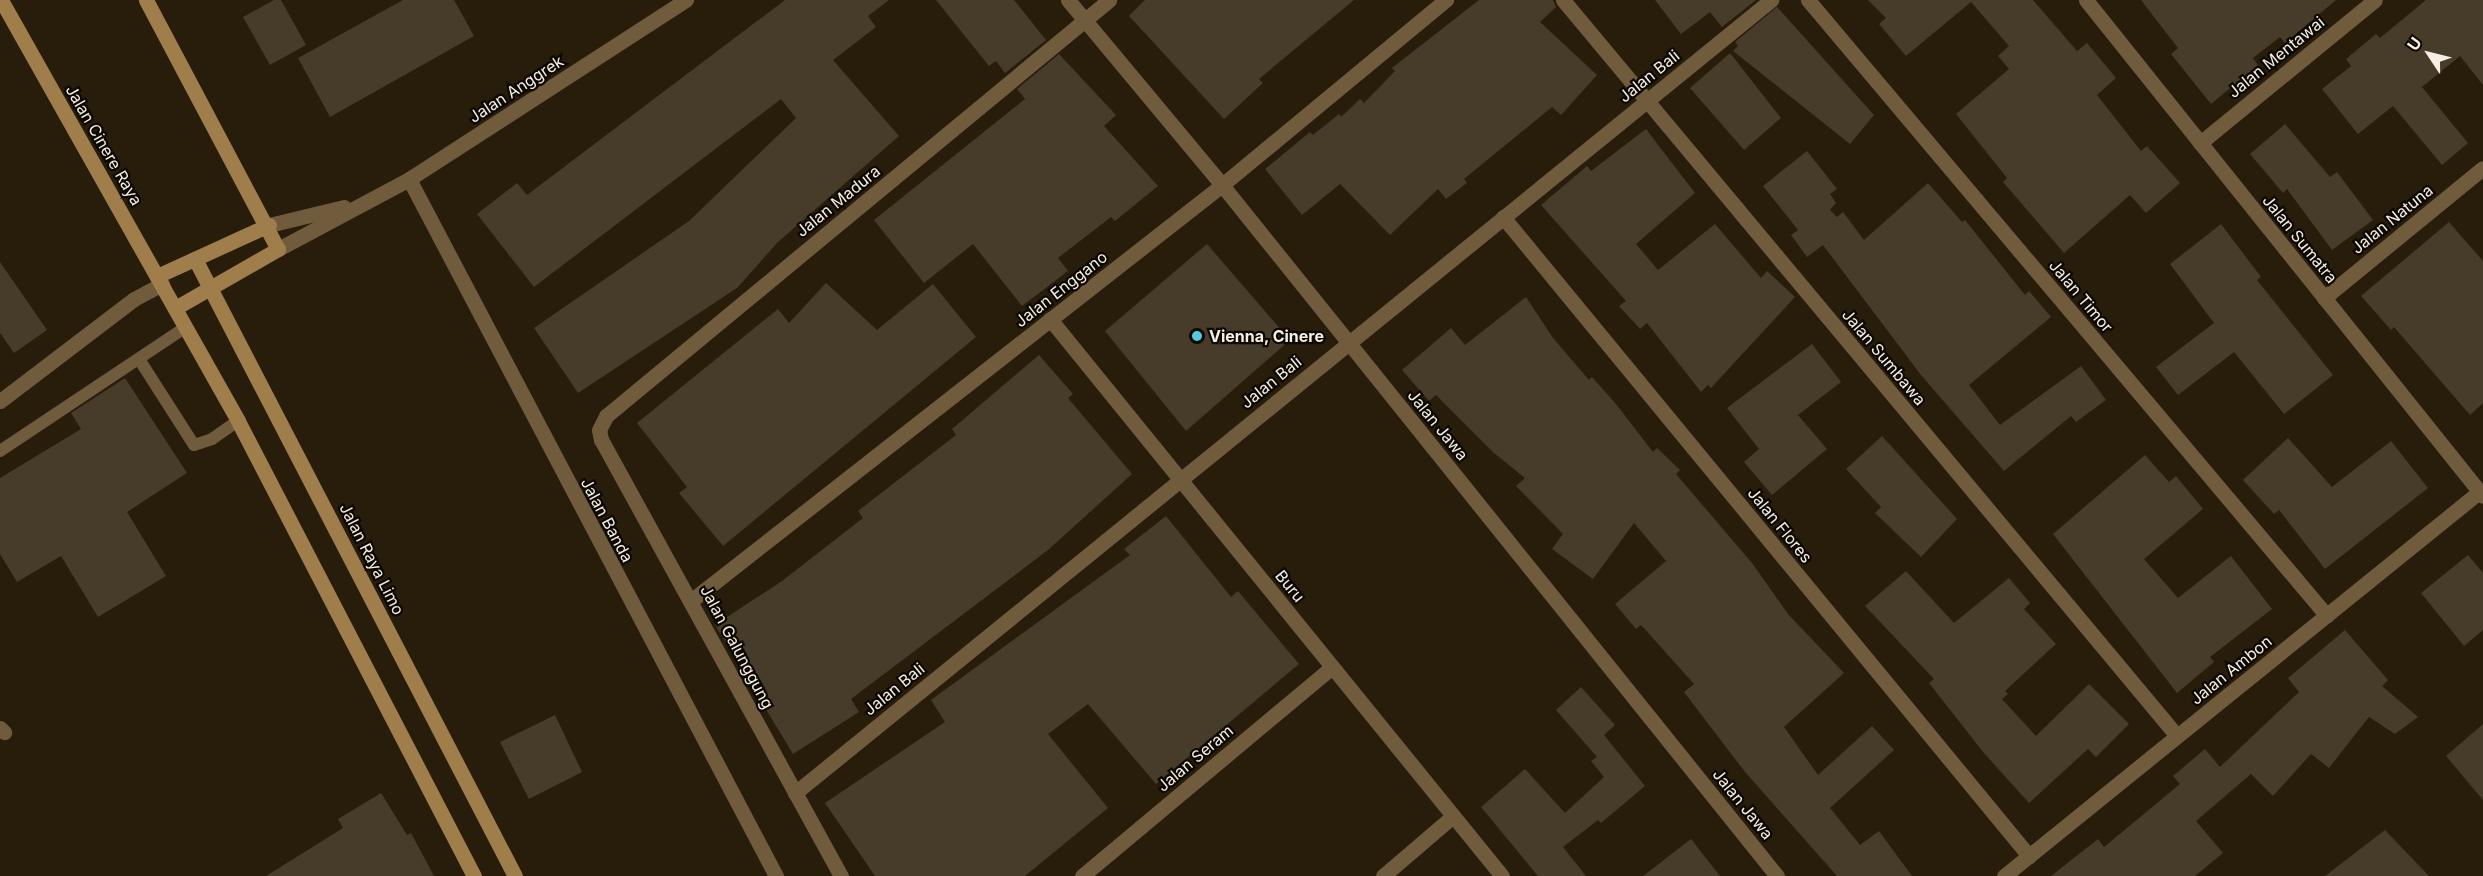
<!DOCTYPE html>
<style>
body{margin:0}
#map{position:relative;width:2483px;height:876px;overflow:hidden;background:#281c0b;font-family:Inter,sans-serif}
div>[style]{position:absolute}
.building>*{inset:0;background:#473b29}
.service>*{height:12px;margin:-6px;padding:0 6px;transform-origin:6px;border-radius:6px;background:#705b3d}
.minor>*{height:15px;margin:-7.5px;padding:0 7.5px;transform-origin:7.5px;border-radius:7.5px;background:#705b3d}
.tertiary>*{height:15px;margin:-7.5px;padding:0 7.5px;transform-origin:7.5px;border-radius:7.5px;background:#705b3d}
.secondary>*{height:15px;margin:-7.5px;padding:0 7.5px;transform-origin:7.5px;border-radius:7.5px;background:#9f7e4c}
.dots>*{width:16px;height:16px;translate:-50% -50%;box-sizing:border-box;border:3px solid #0c0803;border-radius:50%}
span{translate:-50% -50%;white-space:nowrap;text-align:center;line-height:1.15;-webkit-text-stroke:4.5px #0c0803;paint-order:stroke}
.street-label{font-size:16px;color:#f7efe4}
.poi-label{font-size:16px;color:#f7efe4;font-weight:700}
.left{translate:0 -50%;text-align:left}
.north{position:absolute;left:2399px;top:24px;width:60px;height:60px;-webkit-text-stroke:4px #0c0803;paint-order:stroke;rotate:305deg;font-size:16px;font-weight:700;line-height:24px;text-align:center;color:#f7efe4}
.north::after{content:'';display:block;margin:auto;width:21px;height:27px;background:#f7efe4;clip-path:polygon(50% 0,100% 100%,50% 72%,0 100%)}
</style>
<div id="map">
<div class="building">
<i style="clip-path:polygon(274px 0,281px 0,306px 45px,270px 65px,243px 17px)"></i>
<i style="clip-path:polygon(403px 0,454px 0,474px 36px,330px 117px,298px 58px)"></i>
<i style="clip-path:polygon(785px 0,889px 0,868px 16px,876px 27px,833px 60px,899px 136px,777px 243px,737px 288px,578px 393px,534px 328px,689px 221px,796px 118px,781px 99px,534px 287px,477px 214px,517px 183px,527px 195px)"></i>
<i style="clip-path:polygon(936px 0,1014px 0,1046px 40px,1005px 73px,996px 61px,989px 66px)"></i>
<i style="clip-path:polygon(1145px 0,1354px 0,1259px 79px,1263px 83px,1224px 119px,1129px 16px)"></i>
<i style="clip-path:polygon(1479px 0,1553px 0,1556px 7px,1540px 22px,1597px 75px,1561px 115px,1552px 107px,1464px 179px,1467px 183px,1446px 199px,1438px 189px,1390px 235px,1340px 184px,1302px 215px,1265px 169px,1310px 132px,1313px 135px,1339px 114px,1341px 117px,1360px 99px,1364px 103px,1395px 71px,1392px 68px)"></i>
<i style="clip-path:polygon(1655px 0,1756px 0,1722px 27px,1710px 12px,1681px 34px)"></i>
<i style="clip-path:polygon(1868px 0,2033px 0,2077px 51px,2087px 43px,2116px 78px,2097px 95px,2141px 151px,2147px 146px,2180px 183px,2146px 213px,2130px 195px,2064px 253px,2003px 182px,2007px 178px,1956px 114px,2009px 69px,1998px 56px,2009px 46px,1971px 2px,1906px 56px,1879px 24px,1886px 18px)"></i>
<i style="clip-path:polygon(2141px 0,2336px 0,2285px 43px,2280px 37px,2253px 58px,2258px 65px,2211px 104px,2171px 54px,2178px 48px)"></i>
<i style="clip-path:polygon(2426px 0,2483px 0,2483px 85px,2460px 56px,2422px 87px,2468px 143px,2442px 165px,2393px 106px,2358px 134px,2322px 89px,2351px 66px,2346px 59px,2376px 34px,2380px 38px)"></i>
<i style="clip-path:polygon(1777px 7px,1874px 115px,1850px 144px,1733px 51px,1738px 46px,1735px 42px)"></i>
<i style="clip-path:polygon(1730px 53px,1781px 118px,1744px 150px,1690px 88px)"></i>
<i style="clip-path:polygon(1059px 54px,1116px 115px,1104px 126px,1158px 186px,1115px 221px,1111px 217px,1058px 258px,1068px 271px,1022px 306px,973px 244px,924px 283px,874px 220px,1025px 99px,1017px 89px)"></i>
<i style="clip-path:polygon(2285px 124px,2330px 177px,2337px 172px,2373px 220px,2332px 250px,2287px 189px,2283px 193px,2250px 154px)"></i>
<i style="clip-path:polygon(1646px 129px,1695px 193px,1636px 244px,1658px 270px,1715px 224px,1761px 278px,1767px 271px,1795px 297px,1711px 388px,1708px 385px,1701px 392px,1647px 323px,1640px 329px,1619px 306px,1626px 301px,1541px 205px,1587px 166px,1591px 171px)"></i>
<i style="clip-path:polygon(1807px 151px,1837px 189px,1830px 194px,1836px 203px,1830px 210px,1837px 217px,1843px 212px,1864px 240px,1928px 183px,1962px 222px,1965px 220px,2025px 295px,2029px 291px,2051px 317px,1969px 385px,2000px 425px,2081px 366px,2106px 400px,2076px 422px,2071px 416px,2004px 471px,1921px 375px,1823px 245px,1807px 257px,1791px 235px,1798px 230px,1763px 186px)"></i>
<i style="clip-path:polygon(2449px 222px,2483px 261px,2483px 403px,2470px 415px,2394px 327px,2391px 330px,2361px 296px)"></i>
<i style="clip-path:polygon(2221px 224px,2261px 277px,2257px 280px,2333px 375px,2284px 414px,2234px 352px,2178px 395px,2156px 367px,2214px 323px,2170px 264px)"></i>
<i style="clip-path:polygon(1207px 244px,1290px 340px,1186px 431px,1105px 331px)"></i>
<i style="clip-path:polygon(0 262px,47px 330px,14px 353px,0 333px)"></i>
<i style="clip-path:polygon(826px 283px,877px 330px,933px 284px,976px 337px,723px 546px,679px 493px,687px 487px,637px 423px,778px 309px,789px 323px)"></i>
<i style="clip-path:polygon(1526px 297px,1553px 338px,1589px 380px,1592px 377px,1616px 404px,1653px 452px,1657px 448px,1680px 470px,1676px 474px,1752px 563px,1788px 614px,1844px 673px,1784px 727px,1818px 775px,1872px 726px,1894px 750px,1830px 808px,1860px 845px,1879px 831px,1912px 876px,1837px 876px,1745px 772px,1684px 692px,1694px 684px,1641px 625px,1636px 629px,1615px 604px,1666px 561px,1634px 523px,1593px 579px,1552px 549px,1563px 534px,1516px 486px,1525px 478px,1494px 453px,1436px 395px,1429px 401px,1402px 370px,1451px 328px,1465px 345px)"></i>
<i style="clip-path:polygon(1812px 344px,1841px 382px,1798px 415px,1827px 449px,1772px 495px,1744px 462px,1759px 449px,1727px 408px)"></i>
<i style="clip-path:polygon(1039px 355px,1073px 394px,1068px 398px,1132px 474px,1048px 550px,851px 699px,859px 712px,793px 754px,715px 625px,782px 581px,863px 518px,858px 511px,956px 435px,952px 429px)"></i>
<i style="clip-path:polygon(125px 378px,187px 473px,127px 512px,166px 576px,98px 617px,61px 556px,17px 582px,0 554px,0 478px,81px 429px,71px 413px)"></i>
<i style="clip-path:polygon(1882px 436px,1957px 519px,1921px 557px,1875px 513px,1881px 507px,1846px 469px)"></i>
<i style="clip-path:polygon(2288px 438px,2332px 487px,2391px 441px,2428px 488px,2325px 569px,2279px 510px,2274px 514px,2243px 480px)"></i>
<i style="clip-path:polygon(2145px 455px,2169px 482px,2176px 476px,2203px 509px,2144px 559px,2178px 598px,2231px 556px,2272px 609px,2210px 657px,2214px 662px,2177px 693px,2053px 534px)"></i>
<i style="clip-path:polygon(1166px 516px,1231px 597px,1238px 591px,1299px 664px,1156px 784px,1088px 704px,1048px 734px,1108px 808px,1025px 876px,875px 876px,825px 803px,945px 722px,931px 700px,1130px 555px,1124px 549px)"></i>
<i style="clip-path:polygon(2468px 555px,2483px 573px,2483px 630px,2464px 646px,2421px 593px)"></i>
<i style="clip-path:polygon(1906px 571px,1954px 623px,2009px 578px,2030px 603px,2024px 609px,2056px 644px,2005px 691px,2008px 694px,2002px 699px,2036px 736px,2089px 684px,2129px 724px,2096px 757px,2088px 749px,2029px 803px,1983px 752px,1929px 683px,1934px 679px,1865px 606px)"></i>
<i style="clip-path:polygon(2345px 630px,2388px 680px,2382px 686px,2418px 717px,2395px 734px,2369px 717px,2329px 768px,2311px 754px,2273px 796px,2251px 774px,2196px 821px,2223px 853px,2195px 876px,2051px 876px,2098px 839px,2104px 847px,2180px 784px,2173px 776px,2205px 749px,2220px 767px,2299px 692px,2288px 678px)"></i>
<i style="clip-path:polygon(1581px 687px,1615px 725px,1604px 735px,1645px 786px,1601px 823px,1598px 820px,1563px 847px,1586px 876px,1538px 876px,1481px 807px,1525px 769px,1565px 813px,1604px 777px,1591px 761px,1597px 757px,1556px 710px)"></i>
<i style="clip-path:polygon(555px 715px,582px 772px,529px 799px,500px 742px)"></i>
<i style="clip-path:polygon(2483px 724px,2483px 800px,2446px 756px)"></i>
<i style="clip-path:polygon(381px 793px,407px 835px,411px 833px,434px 876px,266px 876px,343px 828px,338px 819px)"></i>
<i style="clip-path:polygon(2385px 830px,2429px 876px,2325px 876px)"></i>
<i style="clip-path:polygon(1691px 839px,1720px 876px,1643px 876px)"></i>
</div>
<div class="service">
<i style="left:139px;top:359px;width:102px;rotate:57.4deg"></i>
<i style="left:194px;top:445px;width:19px;rotate:-18deg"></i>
<i style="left:212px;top:439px;width:32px;rotate:-35deg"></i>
<i style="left:0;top:451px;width:224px;rotate:-33.7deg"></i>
</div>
<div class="minor">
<i style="left:1563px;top:0;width:958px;rotate:50.16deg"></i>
<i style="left:1808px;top:0;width:805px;rotate:49.88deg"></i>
<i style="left:2086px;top:0;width:635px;rotate:51.33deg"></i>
<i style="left:2200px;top:143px;width:226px;rotate:-39.3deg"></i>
<i style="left:409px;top:179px;width:788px;rotate:62.23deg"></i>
<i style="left:1503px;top:217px;width:828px;rotate:50.54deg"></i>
<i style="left:2324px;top:298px;width:205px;rotate:-39.3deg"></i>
<i style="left:1050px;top:319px;width:717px;rotate:50.94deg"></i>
<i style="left:0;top:401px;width:168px;rotate:-37.3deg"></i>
<i style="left:134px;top:299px;width:32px;rotate:-28deg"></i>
<i style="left:692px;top:600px;width:673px;rotate:-38.06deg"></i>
<i style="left:1222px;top:185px;width:291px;rotate:-39.6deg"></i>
<i style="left:0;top:728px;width:6px;rotate:45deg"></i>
<i style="left:795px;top:793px;width:1258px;rotate:-39.09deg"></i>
<i style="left:841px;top:876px;width:498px;rotate:-118.8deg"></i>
<i style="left:601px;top:440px;width:10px;rotate:-101deg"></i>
<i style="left:599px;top:430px;width:16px;rotate:-63deg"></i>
<i style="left:606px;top:416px;width:653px;rotate:-39.59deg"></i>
<i style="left:1082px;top:876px;width:326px;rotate:-39.9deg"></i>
<i style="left:1383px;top:876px;width:92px;rotate:-40.6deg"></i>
<i style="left:2004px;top:876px;width:611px;rotate:-38.95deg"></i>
</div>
<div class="tertiary">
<i style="left:1068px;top:0;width:241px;rotate:50.2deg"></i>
<i style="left:1222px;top:185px;width:886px;rotate:51.23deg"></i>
<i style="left:269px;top:225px;width:77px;rotate:-13.5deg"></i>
<i style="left:278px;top:249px;width:149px;rotate:-28.1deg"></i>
<i style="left:409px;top:179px;width:330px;rotate:-32.9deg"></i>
</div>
<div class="secondary">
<i style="left:1px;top:0;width:483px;rotate:60.6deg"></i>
<i style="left:238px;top:421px;width:513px;rotate:62.59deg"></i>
<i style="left:146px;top:0;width:282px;rotate:62.1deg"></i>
<i style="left:278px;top:249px;width:119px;rotate:150.2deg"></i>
<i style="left:195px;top:259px;width:695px;rotate:62.59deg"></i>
<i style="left:157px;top:276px;width:123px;rotate:-24.5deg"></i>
</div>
<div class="dots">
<i style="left:1197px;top:336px;background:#56c9e1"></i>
</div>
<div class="street-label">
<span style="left:2276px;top:57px;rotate:-39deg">Jalan Mentawai</span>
<span style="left:1649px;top:76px;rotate:-39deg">Jalan Bali</span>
<span style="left:516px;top:89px;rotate:-33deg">Jalan Anggrek</span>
<span style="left:104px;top:145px;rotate:60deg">Jalan Cinere Raya</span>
<span style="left:838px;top:201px;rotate:-39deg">Jalan Madura</span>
<span style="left:2392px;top:219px;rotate:-39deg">Jalan Natuna</span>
<span style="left:2300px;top:239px;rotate:51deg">Jalan Sumatra</span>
<span style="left:1061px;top:289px;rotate:-38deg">Jalan Enggano</span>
<span style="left:2081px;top:296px;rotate:50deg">Jalan Timor</span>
<span style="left:1884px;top:357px;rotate:50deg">Jalan Sumbawa</span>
<span style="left:1271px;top:382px;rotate:-39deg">Jalan Bali</span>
<span style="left:1438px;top:425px;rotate:51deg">Jalan Jawa</span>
<span style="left:607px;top:520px;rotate:62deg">Jalan Banda</span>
<span style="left:1780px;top:525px;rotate:51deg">Jalan Flores</span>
<span style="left:372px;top:559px;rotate:63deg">Jalan Raya Limo</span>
<span style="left:1290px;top:586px;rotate:51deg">Buru</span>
<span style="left:737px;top:647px;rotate:62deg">Jalan Galunggung</span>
<span style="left:2231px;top:670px;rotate:-39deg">Jalan Ambon</span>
<span style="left:894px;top:689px;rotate:-39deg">Jalan Bali</span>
<span style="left:1195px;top:758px;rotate:-40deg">Jalan Seram</span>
<span style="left:1743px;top:804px;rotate:51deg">Jalan Jawa</span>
</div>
<div class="poi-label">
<span class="left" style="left:1209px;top:336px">Vienna, Cinere</span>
</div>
<div class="north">U</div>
</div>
